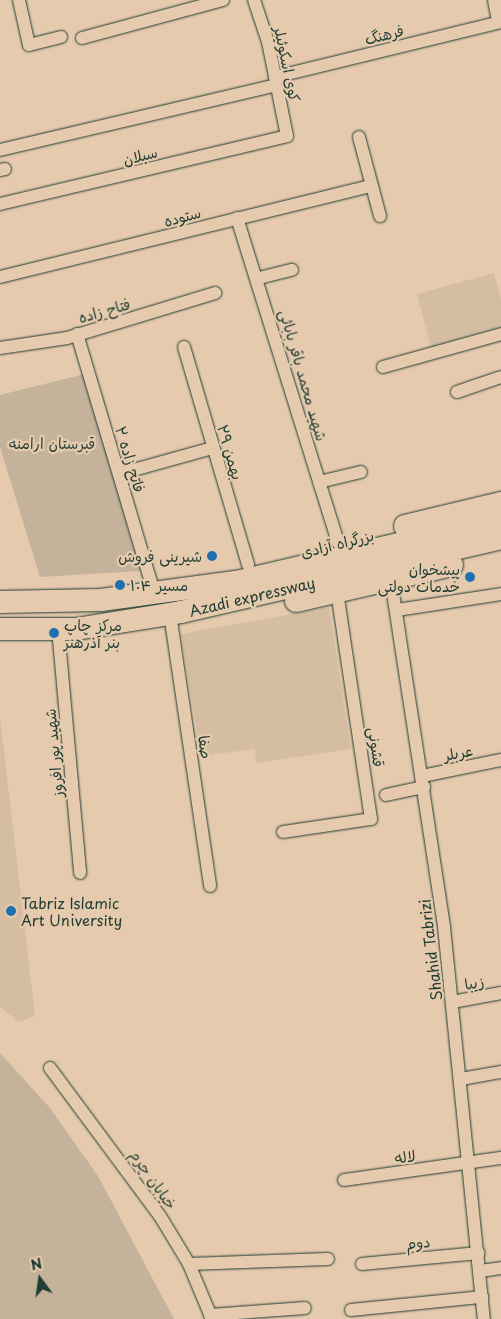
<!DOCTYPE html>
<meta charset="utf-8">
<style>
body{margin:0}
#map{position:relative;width:501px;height:1319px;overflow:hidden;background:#e6caad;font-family:"Playpen Sans","Playpen Sans Arabic",sans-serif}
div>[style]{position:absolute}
.built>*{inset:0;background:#d5bda2}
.green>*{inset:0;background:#c5b29a}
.roads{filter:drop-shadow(0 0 1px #1f3d34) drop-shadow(0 0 1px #1f3d34)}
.street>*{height:12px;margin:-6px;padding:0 6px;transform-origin:6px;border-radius:6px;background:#e6caad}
.primary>*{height:20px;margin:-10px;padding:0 10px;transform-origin:10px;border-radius:10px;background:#e6caad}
.highway>*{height:22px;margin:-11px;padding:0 11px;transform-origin:11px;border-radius:11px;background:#e6caad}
.dots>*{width:14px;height:14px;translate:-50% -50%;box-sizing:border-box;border:2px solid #e6caad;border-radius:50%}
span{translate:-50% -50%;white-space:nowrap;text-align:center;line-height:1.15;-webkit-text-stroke:4.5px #e6caad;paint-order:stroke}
.street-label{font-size:15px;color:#1f3d34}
.park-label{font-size:15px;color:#274339}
.poi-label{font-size:15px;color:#1f3d34}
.right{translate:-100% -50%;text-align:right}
.left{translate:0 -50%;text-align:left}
.north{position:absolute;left:15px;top:1254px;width:50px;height:50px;-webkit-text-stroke:4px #e6caad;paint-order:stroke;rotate:346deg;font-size:14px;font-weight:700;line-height:20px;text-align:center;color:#1f3d34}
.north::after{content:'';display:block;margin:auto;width:18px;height:22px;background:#1f3d34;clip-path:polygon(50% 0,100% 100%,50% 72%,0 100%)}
</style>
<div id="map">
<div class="built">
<i style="clip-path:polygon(494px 273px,501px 299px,501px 329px,431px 348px,417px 294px)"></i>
<i style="clip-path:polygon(329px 607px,351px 749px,256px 763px,255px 749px,201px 756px,181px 634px)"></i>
<i style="clip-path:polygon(0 717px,35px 1016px,18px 1022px,0 1006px)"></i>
</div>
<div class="green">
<i style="clip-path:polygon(85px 374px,140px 571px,40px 577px,0 447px,0 395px)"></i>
<i style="clip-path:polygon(0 1053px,50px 1108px,98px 1176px,174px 1319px,0 1319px)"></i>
</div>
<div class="roads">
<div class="street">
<i style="left:19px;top:0;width:46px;rotate:77.5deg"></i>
<i style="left:29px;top:45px;width:33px;rotate:-14deg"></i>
<i style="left:82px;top:38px;width:146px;rotate:-15.1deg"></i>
<i style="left:275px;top:77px;width:233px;rotate:-13.7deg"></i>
<i style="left:359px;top:137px;width:82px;rotate:75.1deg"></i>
<i style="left:0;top:150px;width:285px;rotate:-13.2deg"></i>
<i style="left:0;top:170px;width:5px;rotate:-11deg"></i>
<i style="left:0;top:204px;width:295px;rotate:-13.3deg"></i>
<i style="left:287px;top:136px;width:96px;rotate:-101.4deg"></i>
<i style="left:268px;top:42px;width:44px;rotate:-108.4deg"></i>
<i style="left:237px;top:218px;width:340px;rotate:72.7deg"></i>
<i style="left:0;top:277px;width:382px;rotate:-13.8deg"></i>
<i style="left:259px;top:278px;width:34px;rotate:-14deg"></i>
<i style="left:77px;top:334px;width:269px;rotate:73.4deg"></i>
<i style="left:184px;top:347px;width:227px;rotate:73.6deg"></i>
<i style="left:0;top:348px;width:68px;rotate:-8.5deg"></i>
<i style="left:67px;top:338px;width:155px;rotate:-16.9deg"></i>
<i style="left:383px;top:367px;width:123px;rotate:-15.6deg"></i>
<i style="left:457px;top:392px;width:46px;rotate:-18.8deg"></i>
<i style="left:119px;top:474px;width:98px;rotate:-15.5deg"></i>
<i style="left:319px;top:482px;width:43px;rotate:-13.4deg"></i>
<i style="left:391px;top:580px;width:351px;rotate:81.3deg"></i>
<i style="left:444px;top:927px;width:394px;rotate:84.2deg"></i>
<i style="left:397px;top:610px;width:105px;rotate:-8.7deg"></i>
<i style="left:170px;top:614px;width:275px;rotate:81.6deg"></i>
<i style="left:58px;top:629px;width:245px;rotate:84.8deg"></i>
<i style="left:422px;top:776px;width:81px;rotate:-11.4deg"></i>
<i style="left:386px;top:795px;width:39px;rotate:-12deg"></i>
<i style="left:283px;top:832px;width:89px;rotate:-8.4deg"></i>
<i style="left:371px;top:819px;width:230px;rotate:-98.5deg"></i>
<i style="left:452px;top:1002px;width:50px;rotate:-10.4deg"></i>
<i style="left:50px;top:1068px;width:184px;rotate:53.4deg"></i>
<i style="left:160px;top:1216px;width:56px;rotate:58.9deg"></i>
<i style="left:189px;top:1264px;width:60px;rotate:67.3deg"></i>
<i style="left:461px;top:1079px;width:41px;rotate:-9.9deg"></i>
<i style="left:344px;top:1180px;width:159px;rotate:-8deg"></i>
<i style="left:189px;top:1264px;width:139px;rotate:-2.1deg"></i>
<i style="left:362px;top:1264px;width:117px;rotate:-5.4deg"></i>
<i style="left:480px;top:1271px;width:21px;rotate:-8deg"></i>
<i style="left:351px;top:1310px;width:132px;rotate:-5.7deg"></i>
<i style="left:210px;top:1315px;width:95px;rotate:-4.2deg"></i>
</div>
<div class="primary">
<i style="left:498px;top:0;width:16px;rotate:79deg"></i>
</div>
<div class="highway">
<i style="left:405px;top:526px;width:99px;rotate:-13.5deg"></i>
<i style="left:296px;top:601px;width:160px;rotate:-13deg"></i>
<i style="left:0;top:602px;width:101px;rotate:-1.1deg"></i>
<i style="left:101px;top:600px;width:141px;rotate:-7.7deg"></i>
<i style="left:241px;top:581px;width:267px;rotate:-13.2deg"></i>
<i style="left:0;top:629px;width:76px"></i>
<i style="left:76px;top:629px;width:106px;rotate:-9.2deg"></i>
<i style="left:181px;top:612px;width:328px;rotate:-13deg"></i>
</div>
</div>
<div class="dots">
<i style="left:212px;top:556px;background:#1f6fb2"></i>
<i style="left:470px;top:577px;background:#1f6fb2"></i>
<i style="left:120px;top:585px;background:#1f6fb2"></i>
<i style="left:54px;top:633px;background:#1f6fb2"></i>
<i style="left:11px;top:911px;background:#1f6fb2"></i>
</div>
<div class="street-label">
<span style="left:384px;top:34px;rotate:-14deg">فرهنگ</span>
<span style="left:288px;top:64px;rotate:78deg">کوی اسکوئیلر</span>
<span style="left:140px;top:155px;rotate:-14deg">سبلان</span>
<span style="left:182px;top:216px;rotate:-15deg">ستوده</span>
<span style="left:104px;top:310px;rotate:-16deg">فتاح زاده</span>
<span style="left:304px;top:375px;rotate:74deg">شهید محمد باقر بابائی</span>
<span style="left:231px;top:452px;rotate:74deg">۲۹ بهمن</span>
<span style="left:131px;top:459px;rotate:73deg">فاتح زاده ۲</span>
<span style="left:337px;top:543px;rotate:-14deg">بزرگراه آزادی</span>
<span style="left:252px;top:596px;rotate:-13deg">Azadi expressway</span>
<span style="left:206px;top:747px;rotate:82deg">صفا</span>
<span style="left:377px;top:747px;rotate:82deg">قشونی</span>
<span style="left:458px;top:752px;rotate:-11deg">عربلر</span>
<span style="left:53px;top:753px;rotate:-95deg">شهید پور افروز</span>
<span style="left:430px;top:950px;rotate:-97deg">Shahid Tabrizi</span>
<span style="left:474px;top:982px;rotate:-10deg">زیبا</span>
<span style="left:405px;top:1156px;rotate:-7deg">لاله</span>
<span style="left:154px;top:1179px;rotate:55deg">خیابان چرم</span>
<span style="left:418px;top:1242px;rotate:-6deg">دوم</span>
</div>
<div class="park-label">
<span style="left:52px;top:443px">قبرستان ارامنه</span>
</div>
<div class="poi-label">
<span class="right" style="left:202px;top:556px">شیرینی فروش</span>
<span class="right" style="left:460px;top:577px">پیشخوان<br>خدمات دولتی</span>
<span class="left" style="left:130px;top:585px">مسیر ۱۰۴</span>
<span class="left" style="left:64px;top:633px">مرکز چاپ<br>بنر آذرهنر</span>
<span class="left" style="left:21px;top:911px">Tabriz Islamic<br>Art University</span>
</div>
<div class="north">N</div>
</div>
